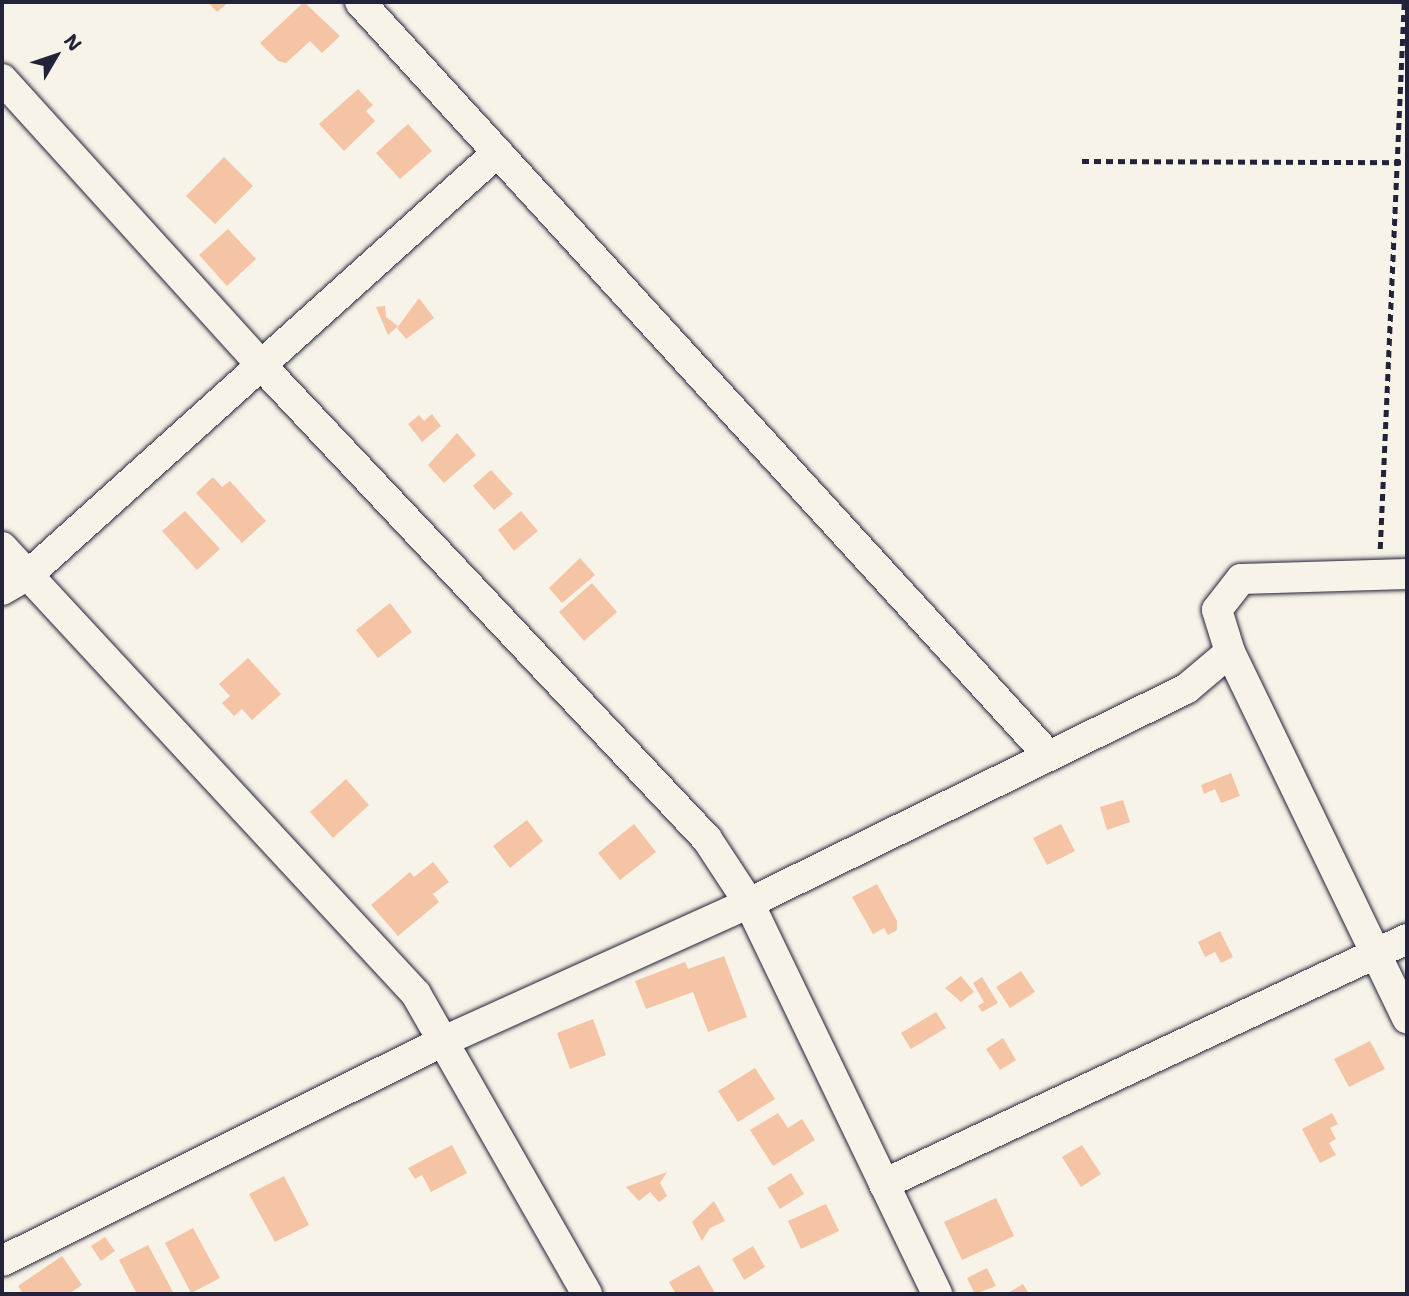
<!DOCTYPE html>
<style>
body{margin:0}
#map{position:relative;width:1409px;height:1296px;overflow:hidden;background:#f7f3e8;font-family:"Shantell Sans",sans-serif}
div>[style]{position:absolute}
.building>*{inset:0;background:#f4c4a4}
.path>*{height:4.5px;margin-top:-2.25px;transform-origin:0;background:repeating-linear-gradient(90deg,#22223b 0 7px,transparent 0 12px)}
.roads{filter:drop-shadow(0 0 2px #22223b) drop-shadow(0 0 2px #22223b)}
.street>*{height:30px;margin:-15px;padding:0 15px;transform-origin:15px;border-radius:15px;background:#f7f3e8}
span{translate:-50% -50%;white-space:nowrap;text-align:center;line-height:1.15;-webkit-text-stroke:7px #f7f3e8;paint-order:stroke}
.frame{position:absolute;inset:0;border:4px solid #22223b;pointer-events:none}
.north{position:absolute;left:21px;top:21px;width:70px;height:70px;-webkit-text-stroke:5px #f7f3e8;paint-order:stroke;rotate:51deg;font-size:19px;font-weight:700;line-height:28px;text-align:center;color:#22223b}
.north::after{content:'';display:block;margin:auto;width:24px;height:32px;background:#22223b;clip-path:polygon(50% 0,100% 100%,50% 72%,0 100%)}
</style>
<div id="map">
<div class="building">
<i style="clip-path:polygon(208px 2px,229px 2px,217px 12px)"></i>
<i style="clip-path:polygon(304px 2px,340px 36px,322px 53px,310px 41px,286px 63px,278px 61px,260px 43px)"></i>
<i style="clip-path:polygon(358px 89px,373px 105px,366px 111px,375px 121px,344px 151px,319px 124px)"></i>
<i style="clip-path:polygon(408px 124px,432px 151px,400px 179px,376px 153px)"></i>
<i style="clip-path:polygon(224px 157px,253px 186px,215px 224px,186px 196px)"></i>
<i style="clip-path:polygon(228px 229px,256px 259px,227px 286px,199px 255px)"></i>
<i style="clip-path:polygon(419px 298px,434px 318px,406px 339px,397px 328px)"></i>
<i style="clip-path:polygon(385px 306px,386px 317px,398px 326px,388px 335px,376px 307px)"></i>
<i style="clip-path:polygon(432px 414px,441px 426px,422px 442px,408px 424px,419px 415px,424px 421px)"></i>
<i style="clip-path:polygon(457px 433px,476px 455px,444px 483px,428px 465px)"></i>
<i style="clip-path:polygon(491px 470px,513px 494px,494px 510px,473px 486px)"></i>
<i style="clip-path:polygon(213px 477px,222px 487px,230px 481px,266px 521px,242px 543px,196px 493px)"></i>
<i style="clip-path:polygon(185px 511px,220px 549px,197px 570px,162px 531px)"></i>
<i style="clip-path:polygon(521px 511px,538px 531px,514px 551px,498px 530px)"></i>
<i style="clip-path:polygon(580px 558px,595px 575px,562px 603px,549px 588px)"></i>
<i style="clip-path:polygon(592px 583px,617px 612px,584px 641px,559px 612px)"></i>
<i style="clip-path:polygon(390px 603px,412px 632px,378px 658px,356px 630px)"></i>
<i style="clip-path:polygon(248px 658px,281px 694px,252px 720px,242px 709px,234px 716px,222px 703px,230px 696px,219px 684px)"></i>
<i style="clip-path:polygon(1231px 773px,1240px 796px,1221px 803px,1215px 789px,1204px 794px,1201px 785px)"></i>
<i style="clip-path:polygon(346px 779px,369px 805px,333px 838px,310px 812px)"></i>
<i style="clip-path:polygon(1123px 800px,1130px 822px,1107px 830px,1100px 807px)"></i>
<i style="clip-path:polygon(527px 820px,543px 841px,510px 868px,493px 846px)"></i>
<i style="clip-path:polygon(634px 824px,656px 852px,620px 880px,598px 853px)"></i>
<i style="clip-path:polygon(1061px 824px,1075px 851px,1047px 865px,1033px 838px)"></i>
<i style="clip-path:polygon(433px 862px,449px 882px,433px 894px,439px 902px,398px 936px,371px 905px,410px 872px,414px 877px)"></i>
<i style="clip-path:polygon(877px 884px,897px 921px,897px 930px,888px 935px,884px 928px,873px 934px,852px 897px)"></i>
<i style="clip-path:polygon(1220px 931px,1233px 957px,1221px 963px,1215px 952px,1205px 957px,1198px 942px)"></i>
<i style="clip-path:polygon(724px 956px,747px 1017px,708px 1032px,693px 992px,646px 1009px,635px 981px,685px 962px,688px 969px)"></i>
<i style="clip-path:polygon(1021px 971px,1035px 992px,1010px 1008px,996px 987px)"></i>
<i style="clip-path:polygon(961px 976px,974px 992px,961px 1002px,945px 988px)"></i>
<i style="clip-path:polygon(982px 977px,998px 1003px,982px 1012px,978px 1006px,984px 1002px,973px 983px)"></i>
<i style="clip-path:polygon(936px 1012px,946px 1028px,911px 1049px,901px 1033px)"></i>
<i style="clip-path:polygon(593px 1019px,606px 1055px,570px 1069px,557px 1033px)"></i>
<i style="clip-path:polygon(1003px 1038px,1016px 1060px,1000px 1070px,986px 1049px)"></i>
<i style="clip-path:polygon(1370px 1041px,1385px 1069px,1349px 1087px,1334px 1059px)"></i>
<i style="clip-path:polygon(755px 1068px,775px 1099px,738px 1122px,718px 1091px)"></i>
<i style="clip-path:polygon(778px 1113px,788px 1128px,802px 1119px,815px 1140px,773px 1166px,750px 1130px)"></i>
<i style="clip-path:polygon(1332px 1113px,1338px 1124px,1330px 1128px,1336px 1139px,1329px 1143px,1336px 1155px,1320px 1163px,1302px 1129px)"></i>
<i style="clip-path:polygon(452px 1145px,467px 1173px,431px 1192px,422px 1175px,415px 1179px,408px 1168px)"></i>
<i style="clip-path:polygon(1082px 1145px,1101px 1174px,1081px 1187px,1062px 1157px)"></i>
<i style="clip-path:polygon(667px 1172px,660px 1183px,667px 1196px,659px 1202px,650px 1192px,639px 1201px,626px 1187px)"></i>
<i style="clip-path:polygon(791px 1173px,804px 1194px,780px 1209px,767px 1188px)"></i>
<i style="clip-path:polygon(284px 1176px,309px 1225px,275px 1242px,249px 1194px)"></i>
<i style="clip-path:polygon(996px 1198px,1014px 1236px,962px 1260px,944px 1222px)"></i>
<i style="clip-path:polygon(714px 1201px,725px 1221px,710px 1228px,702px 1241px,692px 1222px)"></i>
<i style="clip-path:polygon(826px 1204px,839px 1231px,801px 1249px,788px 1221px)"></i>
<i style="clip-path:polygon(193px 1228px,220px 1278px,191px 1293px,165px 1243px)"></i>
<i style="clip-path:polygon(105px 1237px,115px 1251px,101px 1261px,91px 1246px)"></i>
<i style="clip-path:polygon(148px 1245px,174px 1294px,137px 1294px,119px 1260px)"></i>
<i style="clip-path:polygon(753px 1246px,765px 1267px,744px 1280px,732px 1259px)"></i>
<i style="clip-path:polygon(62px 1256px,82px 1285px,69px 1294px,23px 1294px,18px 1286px)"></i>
<i style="clip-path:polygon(699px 1265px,715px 1293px,676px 1294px,669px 1282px)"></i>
<i style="clip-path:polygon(987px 1268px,996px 1286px,975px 1294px,967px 1278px)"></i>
<i style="clip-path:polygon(1023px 1284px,1029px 1294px,1006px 1294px)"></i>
</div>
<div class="path">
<i style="left:1082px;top:161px;width:325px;rotate:0.2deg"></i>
<i style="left:1380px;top:549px;width:548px;rotate:-87.49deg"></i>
</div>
<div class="roads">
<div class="street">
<i style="left:360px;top:2px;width:1021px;rotate:47.58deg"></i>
<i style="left:2px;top:79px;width:384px;rotate:47.8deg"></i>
<i style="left:260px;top:364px;width:652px;rotate:46.74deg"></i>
<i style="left:707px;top:839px;width:77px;rotate:56.7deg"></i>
<i style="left:749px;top:903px;width:434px;rotate:64.3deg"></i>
<i style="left:2px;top:547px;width:609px;rotate:47.19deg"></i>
<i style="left:416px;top:994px;width:345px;rotate:60.3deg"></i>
<i style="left:1407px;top:574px;width:166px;rotate:178.3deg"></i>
<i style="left:1241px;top:579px;width:39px;rotate:128deg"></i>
<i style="left:1217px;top:610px;width:44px;rotate:72.8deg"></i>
<i style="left:1230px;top:652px;width:407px;rotate:64.2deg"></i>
<i style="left:2px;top:590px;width:30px;rotate:-30deg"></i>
<i style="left:28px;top:575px;width:632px;rotate:-41.99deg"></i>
<i style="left:884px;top:1184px;width:578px;rotate:-25.1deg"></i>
<i style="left:2px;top:1261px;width:496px;rotate:-26.5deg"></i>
<i style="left:446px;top:1040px;width:333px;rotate:-24.3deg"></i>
<i style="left:749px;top:903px;width:487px;rotate:-26.1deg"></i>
<i style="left:1186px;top:689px;width:57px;rotate:-40.1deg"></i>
</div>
</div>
<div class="frame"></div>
<div class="north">N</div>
</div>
